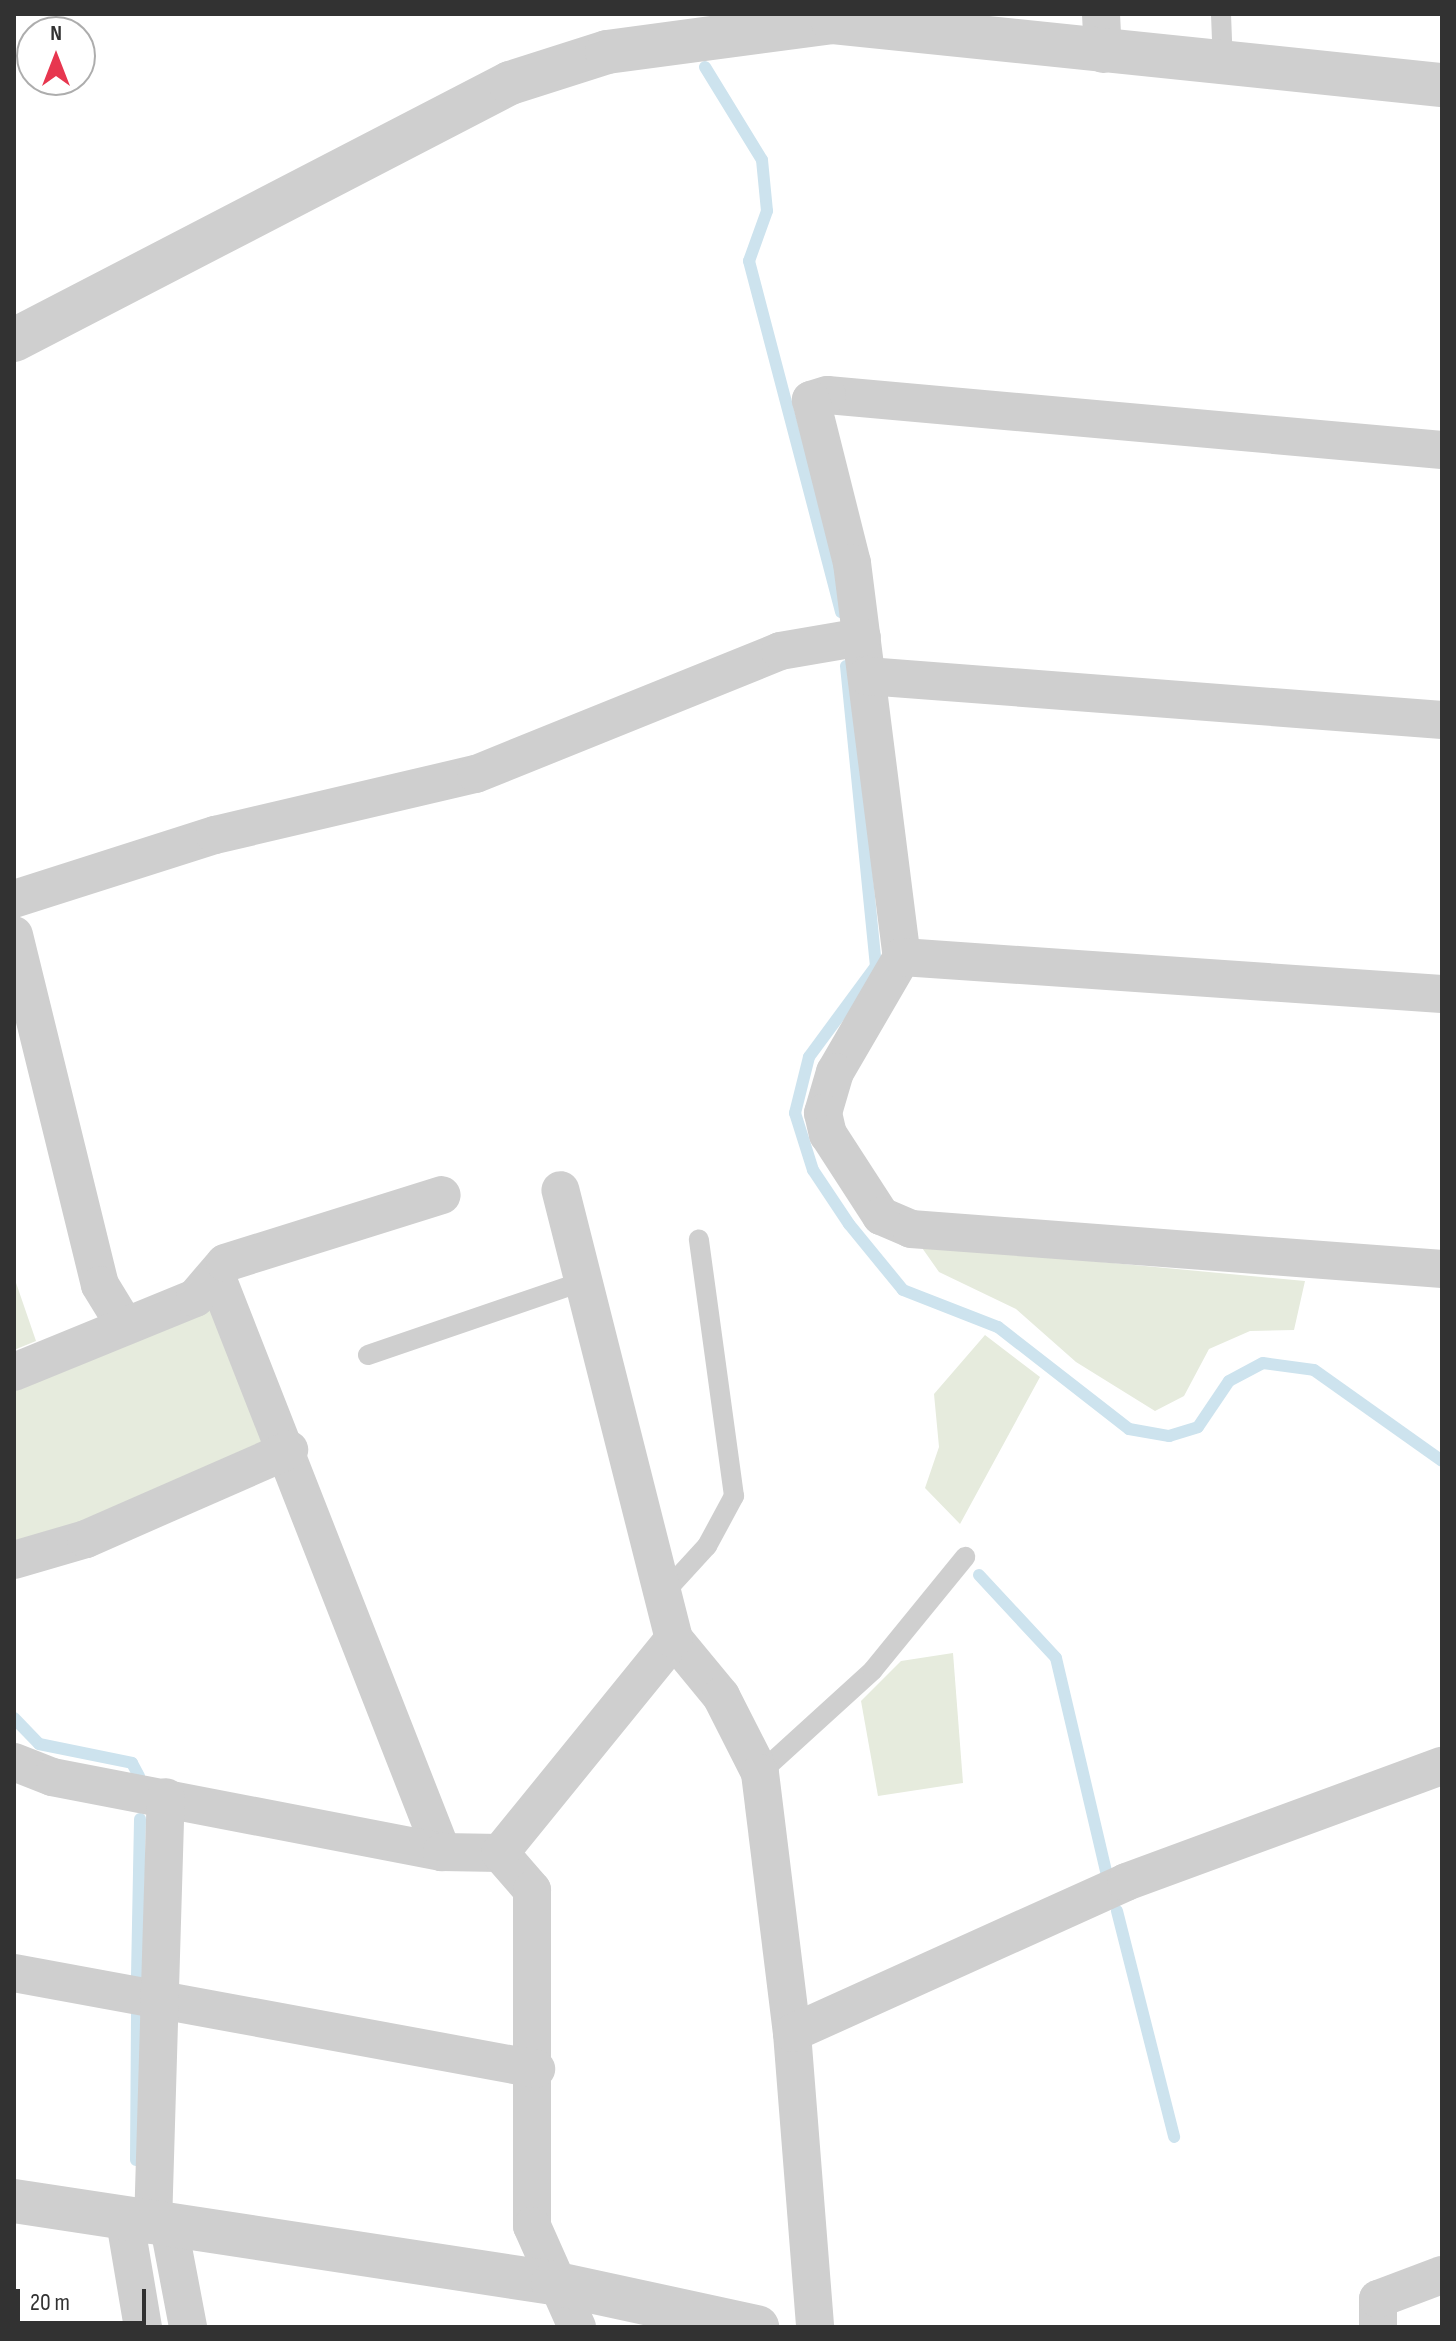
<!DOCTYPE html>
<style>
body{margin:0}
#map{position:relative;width:1456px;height:2341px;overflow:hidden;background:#fff;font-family:"Sofia Sans Condensed",sans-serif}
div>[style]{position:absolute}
.green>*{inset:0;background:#e6ebdd}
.stream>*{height:12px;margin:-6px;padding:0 6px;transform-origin:6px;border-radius:6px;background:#cde3ee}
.service>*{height:20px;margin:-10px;padding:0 10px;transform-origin:10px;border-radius:10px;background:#cfcfcf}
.minor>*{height:38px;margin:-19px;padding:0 19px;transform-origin:19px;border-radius:19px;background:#cfcfcf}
.tertiary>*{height:44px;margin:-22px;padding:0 22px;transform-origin:22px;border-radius:22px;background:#cfcfcf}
span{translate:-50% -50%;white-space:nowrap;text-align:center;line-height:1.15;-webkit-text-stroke:8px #fff;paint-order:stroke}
.frame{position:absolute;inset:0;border:16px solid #323232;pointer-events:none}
.north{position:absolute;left:16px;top:16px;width:80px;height:80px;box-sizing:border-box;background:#fff;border:2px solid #adadad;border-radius:50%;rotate:0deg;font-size:22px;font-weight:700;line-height:32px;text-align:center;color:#323232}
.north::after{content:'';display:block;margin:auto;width:28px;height:36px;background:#e7364f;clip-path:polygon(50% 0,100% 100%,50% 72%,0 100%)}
.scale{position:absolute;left:16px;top:2289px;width:130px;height:36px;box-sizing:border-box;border:4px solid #323232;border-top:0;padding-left:10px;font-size:24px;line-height:28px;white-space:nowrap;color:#323232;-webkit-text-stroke:6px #fff;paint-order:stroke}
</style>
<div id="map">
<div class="green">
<i style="clip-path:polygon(920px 1245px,1305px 1281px,1294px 1330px,1250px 1331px,1209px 1349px,1184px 1396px,1155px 1411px,1076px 1362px,1016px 1309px,939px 1272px)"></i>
<i style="clip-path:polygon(14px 1277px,36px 1341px,14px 1350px)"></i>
<i style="clip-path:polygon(209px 1310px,219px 1311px,264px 1445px,91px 1525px,14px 1546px,14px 1388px)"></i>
<i style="clip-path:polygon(985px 1335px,1040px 1377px,960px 1524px,925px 1488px,939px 1447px,934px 1394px)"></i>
<i style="clip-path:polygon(953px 1653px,963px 1783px,878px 1796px,861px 1701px,901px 1661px)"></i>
</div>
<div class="stream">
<i style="left:705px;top:67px;width:109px;rotate:58.5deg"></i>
<i style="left:762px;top:160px;width:51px;rotate:84.4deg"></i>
<i style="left:767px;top:211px;width:53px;rotate:109.8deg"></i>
<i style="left:749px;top:261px;width:363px;rotate:75.3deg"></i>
<i style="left:846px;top:666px;width:301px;rotate:84.3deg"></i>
<i style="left:876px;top:966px;width:113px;rotate:126.4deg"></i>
<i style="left:809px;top:1057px;width:58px;rotate:104deg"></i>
<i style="left:795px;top:1113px;width:60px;rotate:72.5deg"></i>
<i style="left:813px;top:1170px;width:65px;rotate:56.3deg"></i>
<i style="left:849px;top:1224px;width:85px;rotate:50.7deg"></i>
<i style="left:903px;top:1290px;width:102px;rotate:21.3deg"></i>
<i style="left:998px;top:1327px;width:166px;rotate:37.9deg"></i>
<i style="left:1129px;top:1429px;width:41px;rotate:9.9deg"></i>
<i style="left:1169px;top:1436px;width:30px;rotate:-17deg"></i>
<i style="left:1198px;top:1427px;width:55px;rotate:-56deg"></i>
<i style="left:1229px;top:1381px;width:38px;rotate:-28deg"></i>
<i style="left:1263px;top:1363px;width:51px;rotate:7.8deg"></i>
<i style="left:1314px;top:1370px;width:157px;rotate:35.4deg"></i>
<i style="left:979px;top:1575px;width:113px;rotate:47.1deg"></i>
<i style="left:1056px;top:1658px;width:223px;rotate:76.8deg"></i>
<i style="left:14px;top:1718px;width:36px;rotate:46deg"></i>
<i style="left:39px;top:1744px;width:95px;rotate:11.5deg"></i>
<i style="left:132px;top:1763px;width:15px;rotate:62deg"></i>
<i style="left:1117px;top:1911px;width:233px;rotate:75.8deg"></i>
<i style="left:137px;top:1976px;width:157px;rotate:-88.9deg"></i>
<i style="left:136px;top:2160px;width:148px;rotate:-89.6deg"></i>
</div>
<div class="service">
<i style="left:1221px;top:14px;width:51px;rotate:87.8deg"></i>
<i style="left:368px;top:1355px;width:222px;rotate:-18.9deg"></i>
<i style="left:663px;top:1594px;width:65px;rotate:-47.5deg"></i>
<i style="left:707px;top:1546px;width:57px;rotate:-61.6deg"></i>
<i style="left:734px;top:1496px;width:259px;rotate:-97.8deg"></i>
<i style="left:760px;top:1773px;width:153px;rotate:-42.3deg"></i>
<i style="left:873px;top:1670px;width:146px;rotate:-50.8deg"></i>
</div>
<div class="minor">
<i style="left:1101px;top:14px;width:40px;rotate:87.1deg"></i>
<i style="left:1442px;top:450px;width:617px;rotate:-174.89deg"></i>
<i style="left:827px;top:395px;width:17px;rotate:163deg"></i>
<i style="left:811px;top:400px;width:168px;rotate:75.9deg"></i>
<i style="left:852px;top:563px;width:397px;rotate:82.8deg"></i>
<i style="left:902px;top:957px;width:133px;rotate:120.2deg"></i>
<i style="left:835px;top:1072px;width:43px;rotate:106.3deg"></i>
<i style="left:823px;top:1113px;width:22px;rotate:77deg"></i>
<i style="left:828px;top:1134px;width:98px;rotate:57.1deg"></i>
<i style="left:881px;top:1216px;width:33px;rotate:23deg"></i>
<i style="left:911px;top:1229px;width:533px;rotate:4.31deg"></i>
<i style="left:867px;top:676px;width:577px;rotate:4.38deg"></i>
<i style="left:14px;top:899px;width:211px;rotate:-17.7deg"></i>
<i style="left:215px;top:835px;width:268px;rotate:-13.2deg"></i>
<i style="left:476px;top:774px;width:328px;rotate:-22deg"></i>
<i style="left:780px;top:651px;width:83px;rotate:-9.7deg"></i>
<i style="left:14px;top:935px;width:360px;rotate:76.2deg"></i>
<i style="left:100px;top:1285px;width:48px;rotate:58.6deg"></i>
<i style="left:902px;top:957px;width:541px;rotate:3.92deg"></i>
<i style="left:216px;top:1275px;width:620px;rotate:68.61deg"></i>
<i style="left:14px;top:1372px;width:196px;rotate:-22.2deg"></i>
<i style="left:195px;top:1298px;width:46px;rotate:-49.4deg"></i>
<i style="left:225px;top:1263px;width:227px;rotate:-17.4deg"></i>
<i style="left:14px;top:1560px;width:75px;rotate:-16.3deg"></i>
<i style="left:86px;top:1539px;width:222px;rotate:-23.7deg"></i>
<i style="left:674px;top:1639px;width:74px;rotate:50.5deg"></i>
<i style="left:721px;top:1696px;width:86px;rotate:63.1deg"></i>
<i style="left:760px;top:1773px;width:262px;rotate:83deg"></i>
<i style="left:792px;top:2033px;width:295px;rotate:85.5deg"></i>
<i style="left:14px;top:1762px;width:41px;rotate:21.5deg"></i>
<i style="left:52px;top:1777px;width:397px;rotate:10.9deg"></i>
<i style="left:442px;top:1852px;width:58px;rotate:1deg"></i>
<i style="left:500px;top:1853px;width:49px;rotate:49.1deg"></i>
<i style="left:532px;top:1890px;width:336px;rotate:90deg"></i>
<i style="left:532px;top:2226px;width:111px;rotate:66deg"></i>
<i style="left:500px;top:1853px;width:276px;rotate:-50.9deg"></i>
<i style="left:674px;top:1639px;width:463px;rotate:-104.2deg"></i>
<i style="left:14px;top:1973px;width:531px;rotate:10.42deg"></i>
<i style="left:792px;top:2033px;width:367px;rotate:-24.3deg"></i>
<i style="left:1126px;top:1882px;width:337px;rotate:-20.2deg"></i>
<i style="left:125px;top:2221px;width:108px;rotate:80.4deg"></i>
<i style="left:153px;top:2225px;width:428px;rotate:-88.3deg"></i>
<i style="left:169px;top:2227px;width:102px;rotate:79.2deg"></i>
<i style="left:1378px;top:2327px;width:28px;rotate:-90deg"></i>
<i style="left:1378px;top:2299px;width:68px;rotate:-20.6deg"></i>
</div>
<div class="tertiary">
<i style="left:14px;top:340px;width:559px;rotate:-27.39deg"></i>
<i style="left:510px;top:83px;width:102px;rotate:-17.7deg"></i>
<i style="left:607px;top:52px;width:228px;rotate:-7.6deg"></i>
<i style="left:833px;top:22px;width:612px;rotate:5.91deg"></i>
<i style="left:14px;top:2201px;width:545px;rotate:8.65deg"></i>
<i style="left:553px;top:2283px;width:209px;rotate:12.2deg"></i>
</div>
<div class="frame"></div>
<div class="north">N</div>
<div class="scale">20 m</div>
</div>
